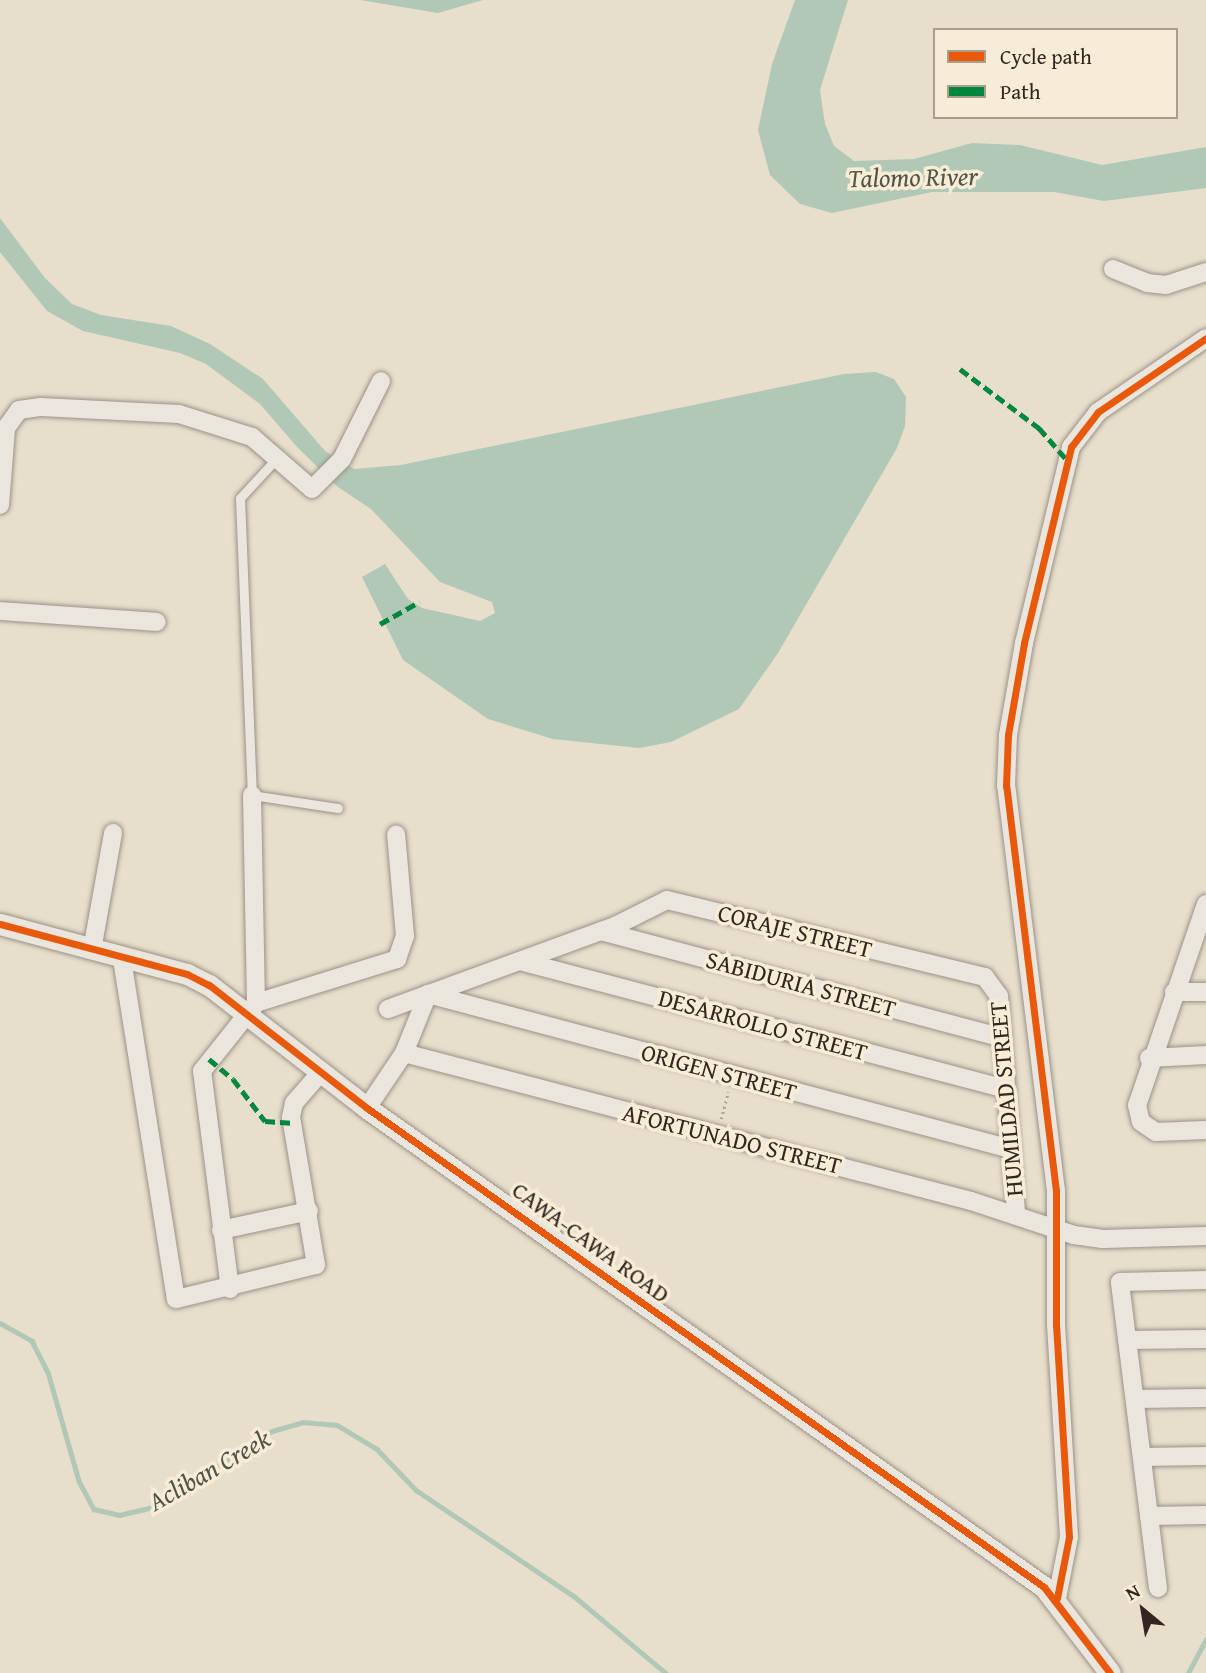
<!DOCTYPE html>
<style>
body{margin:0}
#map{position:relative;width:1206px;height:1673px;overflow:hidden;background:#e7decb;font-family:"Gentium Book Plus",serif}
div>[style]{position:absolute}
.water>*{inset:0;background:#b2c8b6}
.stream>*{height:4.5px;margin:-2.25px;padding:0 2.25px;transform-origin:2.25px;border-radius:2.25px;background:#b2c8b6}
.path>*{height:2.5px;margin-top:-1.25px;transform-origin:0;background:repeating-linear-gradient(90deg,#aba69e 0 2px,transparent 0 5.5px)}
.roads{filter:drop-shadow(0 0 2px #999388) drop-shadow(0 0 2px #999388)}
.service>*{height:9px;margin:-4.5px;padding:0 4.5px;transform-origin:4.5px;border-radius:4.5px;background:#ebe6dd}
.minor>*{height:18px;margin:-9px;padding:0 9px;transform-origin:9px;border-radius:9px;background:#ebe6dd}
.tertiary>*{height:21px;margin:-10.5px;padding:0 10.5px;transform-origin:10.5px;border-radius:10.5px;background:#ebe6dd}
.quiet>*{height:5px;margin-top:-2.5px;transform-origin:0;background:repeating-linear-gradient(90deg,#00873e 0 10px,transparent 0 15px)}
.cycleway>*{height:7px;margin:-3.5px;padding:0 3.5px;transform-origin:3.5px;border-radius:3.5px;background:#e8590c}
span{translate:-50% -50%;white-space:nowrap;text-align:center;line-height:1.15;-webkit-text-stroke:7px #f7ecd5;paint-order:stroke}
.street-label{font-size:24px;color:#332621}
.water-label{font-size:26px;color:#52544b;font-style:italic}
.legend{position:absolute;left:933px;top:28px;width:245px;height:91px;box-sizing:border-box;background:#f7ecd5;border:2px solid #a99d8d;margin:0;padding:9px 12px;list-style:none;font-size:21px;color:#332621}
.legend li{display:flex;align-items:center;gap:14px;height:35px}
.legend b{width:35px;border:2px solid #a99d8d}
.north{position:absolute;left:1108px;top:1575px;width:70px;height:70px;-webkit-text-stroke:5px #f7ecd5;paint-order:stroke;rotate:330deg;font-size:19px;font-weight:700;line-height:28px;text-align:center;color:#332621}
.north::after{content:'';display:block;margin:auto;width:24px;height:32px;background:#332621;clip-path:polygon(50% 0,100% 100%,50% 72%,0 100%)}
</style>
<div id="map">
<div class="water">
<i style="clip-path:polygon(360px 0,483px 0,438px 13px)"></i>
<i style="clip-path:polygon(795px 0,848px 0,820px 90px,825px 124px,834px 146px,854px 161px,914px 159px,972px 143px,1020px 145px,1102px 165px,1206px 147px,1206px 188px,1104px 201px,1054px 192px,932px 192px,832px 213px,800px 204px,770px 175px,758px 130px,772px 64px)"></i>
<i style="clip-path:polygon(0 218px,45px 278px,72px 304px,101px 315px,171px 326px,210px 344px,263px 379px,325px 451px,354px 469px,401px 465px,844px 374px,876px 372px,894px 379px,906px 397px,905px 426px,897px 448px,778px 653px,739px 709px,671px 742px,639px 748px,553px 739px,488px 719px,403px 660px,362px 577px,385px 564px,408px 599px,422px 608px,480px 621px,495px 613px,492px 602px,440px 582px,371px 509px,338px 487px,297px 447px,260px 404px,206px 364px,180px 353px,83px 331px,47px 311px,0 252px)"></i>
</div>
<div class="stream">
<i style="left:0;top:1323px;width:37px;rotate:29deg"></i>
<i style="left:32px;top:1341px;width:35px;rotate:63deg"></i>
<i style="left:48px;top:1372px;width:113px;rotate:74.1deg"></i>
<i style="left:79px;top:1481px;width:32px;rotate:62deg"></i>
<i style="left:94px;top:1509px;width:26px;rotate:13deg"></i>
<i style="left:119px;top:1515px;width:36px;rotate:-13deg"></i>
<i style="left:154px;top:1507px;width:140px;rotate:-32.8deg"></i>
<i style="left:272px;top:1431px;width:32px;rotate:-16deg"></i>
<i style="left:303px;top:1422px;width:34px;rotate:5deg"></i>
<i style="left:337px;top:1425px;width:47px;rotate:31deg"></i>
<i style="left:377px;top:1449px;width:57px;rotate:46.4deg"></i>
<i style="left:416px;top:1490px;width:192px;rotate:33.9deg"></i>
<i style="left:575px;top:1597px;width:119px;rotate:39.9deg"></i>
<i style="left:1188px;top:1673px;width:38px;rotate:-62deg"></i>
</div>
<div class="path">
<i style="left:721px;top:1119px;width:28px;rotate:-75deg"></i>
</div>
<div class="roads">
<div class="service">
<i style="left:276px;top:459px;width:53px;rotate:132.7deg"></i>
<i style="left:240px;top:498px;width:297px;rotate:87.7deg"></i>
<i style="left:252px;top:795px;width:87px;rotate:8.6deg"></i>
</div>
<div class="minor">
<i style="left:1113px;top:269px;width:37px;rotate:22deg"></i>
<i style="left:1147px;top:283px;width:19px;rotate:6deg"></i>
<i style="left:1166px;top:285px;width:42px;rotate:-18deg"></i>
<i style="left:0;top:505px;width:77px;rotate:-85.5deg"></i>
<i style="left:6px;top:428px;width:22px;rotate:-54deg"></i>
<i style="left:19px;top:410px;width:22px;rotate:-8deg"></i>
<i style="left:41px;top:407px;width:138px;rotate:2.9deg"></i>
<i style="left:179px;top:414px;width:77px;rotate:17.5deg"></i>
<i style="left:252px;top:437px;width:79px;rotate:40.9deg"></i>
<i style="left:312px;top:489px;width:42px;rotate:-45deg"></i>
<i style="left:342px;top:459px;width:87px;rotate:-63.4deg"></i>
<i style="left:0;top:611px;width:157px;rotate:4deg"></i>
<i style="left:252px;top:795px;width:208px;rotate:88.9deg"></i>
<i style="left:1206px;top:904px;width:213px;rotate:108.9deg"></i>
<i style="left:1137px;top:1105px;width:17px;rotate:77deg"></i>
<i style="left:1141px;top:1122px;width:18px;rotate:34deg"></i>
<i style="left:1156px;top:1132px;width:50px;rotate:-2.3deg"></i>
<i style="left:601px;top:931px;width:415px;rotate:14.9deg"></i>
<i style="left:92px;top:950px;width:119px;rotate:-79.8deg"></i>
<i style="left:122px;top:959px;width:344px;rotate:81deg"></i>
<i style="left:176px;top:1299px;width:144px;rotate:-13.7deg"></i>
<i style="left:316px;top:1265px;width:150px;rotate:-99.6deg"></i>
<i style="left:291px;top:1117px;width:14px;rotate:-78deg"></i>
<i style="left:294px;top:1103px;width:41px;rotate:-48.9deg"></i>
<i style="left:520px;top:961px;width:503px;rotate:14.76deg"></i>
<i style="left:1174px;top:992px;width:32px"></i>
<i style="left:428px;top:994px;width:603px;rotate:14.89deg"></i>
<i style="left:388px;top:1009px;width:242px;rotate:-20.1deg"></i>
<i style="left:615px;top:926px;width:58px;rotate:-26.6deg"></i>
<i style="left:667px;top:900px;width:327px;rotate:13.6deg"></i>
<i style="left:985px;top:977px;width:24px;rotate:54deg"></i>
<i style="left:999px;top:996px;width:219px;rotate:85.5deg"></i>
<i style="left:404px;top:1053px;width:586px;rotate:14.63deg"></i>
<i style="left:971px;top:1201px;width:108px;rotate:18.3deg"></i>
<i style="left:1074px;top:1235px;width:29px;rotate:8deg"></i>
<i style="left:1103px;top:1239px;width:103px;rotate:-1.7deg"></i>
<i style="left:1149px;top:1058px;width:57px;rotate:-3deg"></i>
<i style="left:367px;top:1108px;width:66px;rotate:-56.1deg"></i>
<i style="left:404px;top:1053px;width:64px;rotate:-67.9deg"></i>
<i style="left:221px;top:1230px;width:90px;rotate:-12.2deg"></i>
<i style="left:230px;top:1289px;width:220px;rotate:-97.3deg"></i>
<i style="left:202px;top:1071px;width:87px;rotate:-51.5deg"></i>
<i style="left:256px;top:1003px;width:148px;rotate:-17.3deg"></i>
<i style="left:397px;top:959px;width:24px;rotate:-71deg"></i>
<i style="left:405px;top:936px;width:102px;rotate:-95deg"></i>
<i style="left:1127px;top:1340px;width:79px;rotate:-0.7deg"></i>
<i style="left:1135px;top:1399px;width:71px;rotate:-0.8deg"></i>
<i style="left:1142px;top:1457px;width:64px;rotate:-0.9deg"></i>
<i style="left:1149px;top:1516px;width:57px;rotate:-1deg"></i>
<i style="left:1158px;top:1588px;width:308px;rotate:-97.1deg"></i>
<i style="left:1120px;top:1282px;width:86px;rotate:-1.3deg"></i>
<i style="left:1057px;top:1598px;width:62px;rotate:-78.9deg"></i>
<i style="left:1069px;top:1537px;width:212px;rotate:-93.5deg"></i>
<i style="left:1056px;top:1325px;width:134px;rotate:-90deg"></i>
<i style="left:1056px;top:1191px;width:408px;rotate:-97deg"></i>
<i style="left:1006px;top:786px;width:51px;rotate:-87.8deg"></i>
<i style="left:1008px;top:735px;width:93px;rotate:-80.1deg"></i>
<i style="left:1024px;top:643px;width:202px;rotate:-76.5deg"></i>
<i style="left:1071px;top:447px;width:44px;rotate:-52.4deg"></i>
<i style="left:1098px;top:412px;width:131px;rotate:-34.4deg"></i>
</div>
<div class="tertiary">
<i style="left:0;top:924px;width:194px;rotate:15deg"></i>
<i style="left:187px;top:974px;width:25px;rotate:27deg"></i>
<i style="left:209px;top:985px;width:200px;rotate:37.9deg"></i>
<i style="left:367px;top:1108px;width:829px;rotate:35.28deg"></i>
<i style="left:1044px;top:1587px;width:108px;rotate:52.5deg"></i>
</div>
</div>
<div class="quiet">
<i style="left:960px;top:369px;width:99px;rotate:36.8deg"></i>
<i style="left:1039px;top:428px;width:43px;rotate:48.8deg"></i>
<i style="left:380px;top:624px;width:45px;rotate:-29.4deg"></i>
<i style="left:209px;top:1059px;width:31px;rotate:40deg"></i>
<i style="left:233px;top:1079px;width:53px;rotate:52.7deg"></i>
<i style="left:265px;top:1121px;width:26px;rotate:4deg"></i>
</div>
<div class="cycleway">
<i style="left:0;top:924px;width:194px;rotate:15deg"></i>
<i style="left:187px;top:974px;width:25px;rotate:27deg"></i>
<i style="left:209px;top:985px;width:200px;rotate:37.9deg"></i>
<i style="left:367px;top:1108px;width:829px;rotate:35.28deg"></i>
<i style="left:1044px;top:1587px;width:108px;rotate:52.5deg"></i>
<i style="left:1057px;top:1598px;width:62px;rotate:-78.9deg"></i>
<i style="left:1069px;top:1537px;width:212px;rotate:-93.5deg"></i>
<i style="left:1056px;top:1325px;width:134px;rotate:-90deg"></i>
<i style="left:1056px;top:1191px;width:408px;rotate:-97deg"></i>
<i style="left:1006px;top:786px;width:51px;rotate:-87.8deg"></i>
<i style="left:1008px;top:735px;width:93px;rotate:-80.1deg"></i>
<i style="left:1024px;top:643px;width:202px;rotate:-76.5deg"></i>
<i style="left:1071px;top:447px;width:44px;rotate:-52.4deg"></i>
<i style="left:1098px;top:412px;width:131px;rotate:-34.4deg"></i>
</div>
<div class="street-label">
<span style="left:795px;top:931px;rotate:14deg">CORAJE STREET</span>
<span style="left:801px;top:984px;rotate:15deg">SABIDURIA STREET</span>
<span style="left:763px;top:1025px;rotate:15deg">DESARROLLO STREET</span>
<span style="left:719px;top:1072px;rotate:15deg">ORIGEN STREET</span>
<span style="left:1006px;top:1099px;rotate:-95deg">HUMILDAD STREET</span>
<span style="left:732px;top:1139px;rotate:14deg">AFORTUNADO STREET</span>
<span style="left:591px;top:1242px;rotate:36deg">CAWA-CAWA ROAD</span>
</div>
<div class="water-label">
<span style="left:913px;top:177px;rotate:-1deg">Talomo River</span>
<span style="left:209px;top:1470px;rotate:-30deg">Acliban Creek</span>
</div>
<ul class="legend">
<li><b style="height:9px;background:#e8590c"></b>Cycle path</li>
<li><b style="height:9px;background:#00873e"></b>Path</li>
</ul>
<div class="north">N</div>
</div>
